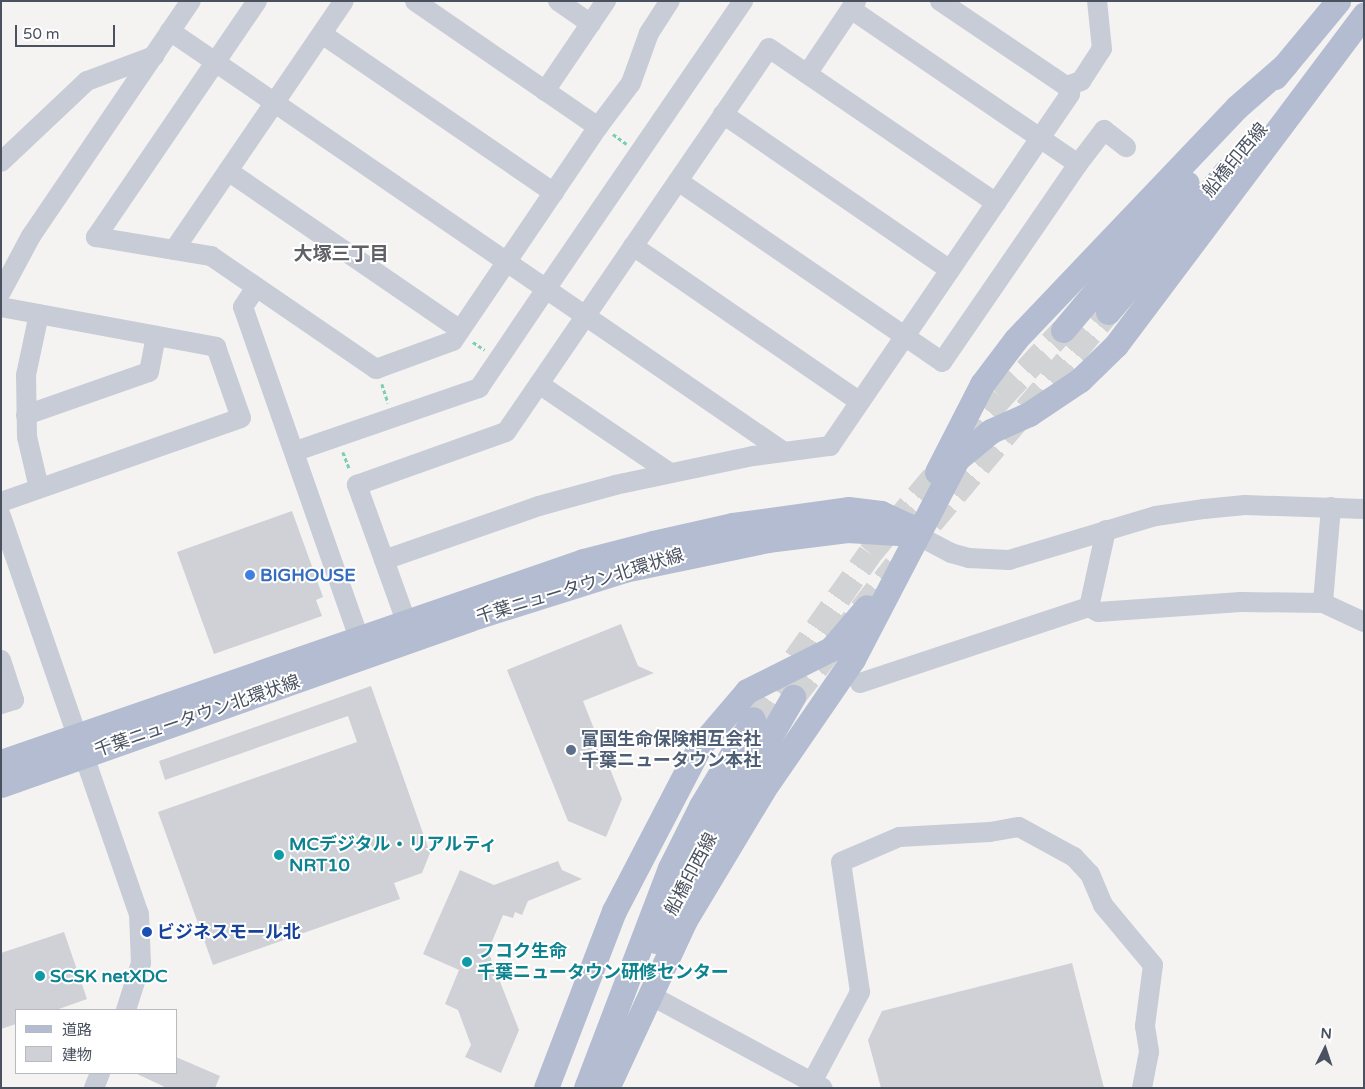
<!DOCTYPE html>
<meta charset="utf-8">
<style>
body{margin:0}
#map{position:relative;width:1365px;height:1089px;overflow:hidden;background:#f4f3f2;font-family:"Varela Round","Noto Sans JP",sans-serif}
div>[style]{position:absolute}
.building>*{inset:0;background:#cfd1d6}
.major-tunnel>*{height:25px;margin-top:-12.5px;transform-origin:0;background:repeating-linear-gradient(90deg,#d2d3d5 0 25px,transparent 0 37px)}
.path>*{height:2.5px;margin-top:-1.25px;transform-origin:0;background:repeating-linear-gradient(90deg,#7bceb4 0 4px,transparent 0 6.5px)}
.minor>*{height:20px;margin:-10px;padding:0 10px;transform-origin:10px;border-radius:10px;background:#c7ccd6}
.major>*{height:25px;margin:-12.5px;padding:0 12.5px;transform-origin:12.5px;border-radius:12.5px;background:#b3bcd0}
.dots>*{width:14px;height:14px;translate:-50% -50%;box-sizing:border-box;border:2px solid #fff;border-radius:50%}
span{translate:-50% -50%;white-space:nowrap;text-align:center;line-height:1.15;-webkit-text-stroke:4px #fff;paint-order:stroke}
.street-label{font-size:18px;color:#4a5260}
.shop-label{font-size:18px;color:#366cbe;font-weight:700}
.left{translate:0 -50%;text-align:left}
.service-label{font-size:18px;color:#4e5e75;font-weight:700}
.culture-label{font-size:18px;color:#0d838f;font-weight:700}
.transit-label{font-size:18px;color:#164399;font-weight:700}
.neighbourhood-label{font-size:19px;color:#5f6167;font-weight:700}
.frame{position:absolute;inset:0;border:2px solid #4a5260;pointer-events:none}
.legend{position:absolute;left:15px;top:1009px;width:162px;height:65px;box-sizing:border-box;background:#fff;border:1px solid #b7babf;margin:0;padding:6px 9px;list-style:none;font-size:15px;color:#4a5260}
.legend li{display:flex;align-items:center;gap:10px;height:25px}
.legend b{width:25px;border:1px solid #b7babf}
.north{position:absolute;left:1300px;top:1024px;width:50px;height:50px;-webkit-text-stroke:4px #fff;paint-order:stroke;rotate:4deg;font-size:14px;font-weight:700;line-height:20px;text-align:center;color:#4a5260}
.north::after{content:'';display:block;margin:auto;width:18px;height:22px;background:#4a5260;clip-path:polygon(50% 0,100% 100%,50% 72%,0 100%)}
.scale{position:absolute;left:15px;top:25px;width:100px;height:22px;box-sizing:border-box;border:2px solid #4a5260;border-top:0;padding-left:6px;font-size:15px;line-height:18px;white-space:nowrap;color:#4a5260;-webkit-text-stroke:4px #fff;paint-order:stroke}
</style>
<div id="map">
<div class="building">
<i style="clip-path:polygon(292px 511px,323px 597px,316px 600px,322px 616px,214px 654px,177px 552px)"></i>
<i style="clip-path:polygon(621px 624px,638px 666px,654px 673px,583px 701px,622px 799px,606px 837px,568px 821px,507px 670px)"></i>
<i style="clip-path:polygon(371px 686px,430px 853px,422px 873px,394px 883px,400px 899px,213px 965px,158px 812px,357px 742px,348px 716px,165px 780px,159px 761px)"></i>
<i style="clip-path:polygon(558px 861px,562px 870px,582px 879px,528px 901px,522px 915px,515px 912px,513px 918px,503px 915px,488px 951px,519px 1030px,501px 1073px,465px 1057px,471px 1045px,458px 1010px,445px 1004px,459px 970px,423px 954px,460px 870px,494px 885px)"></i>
<i style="clip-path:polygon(64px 932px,87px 999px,56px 1010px,16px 1010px,16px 1024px,1px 1029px,1px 953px)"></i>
<i style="clip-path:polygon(1072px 963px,1104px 1088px,881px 1088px,868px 1040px,882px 1011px)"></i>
<i style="clip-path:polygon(176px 1057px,220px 1076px,215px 1088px,167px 1088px,135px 1073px,176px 1073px)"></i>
</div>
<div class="major-tunnel">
<i style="left:931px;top:522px;width:275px;rotate:-49.9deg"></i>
<i style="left:793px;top:697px;width:167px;rotate:-52deg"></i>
<i style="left:753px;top:719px;width:203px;rotate:-54.8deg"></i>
<i style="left:870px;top:553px;width:204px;rotate:-50deg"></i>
<i style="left:1001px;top:397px;width:91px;rotate:-47.2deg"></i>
</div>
<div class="path">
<i style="left:613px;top:134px;width:17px;rotate:36deg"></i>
<i style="left:473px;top:342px;width:14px;rotate:34deg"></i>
<i style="left:382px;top:384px;width:20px;rotate:72deg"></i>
<i style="left:343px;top:452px;width:19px;rotate:69deg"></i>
</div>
<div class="minor">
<i style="left:257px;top:1px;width:286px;rotate:124.3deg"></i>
<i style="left:96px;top:237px;width:117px;rotate:9.4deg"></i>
<i style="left:211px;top:256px;width:200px;rotate:34.4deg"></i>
<i style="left:376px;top:369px;width:82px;rotate:-20deg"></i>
<i style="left:453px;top:341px;width:258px;rotate:-55.9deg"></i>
<i style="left:598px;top:127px;width:222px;rotate:-145.5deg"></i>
<i style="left:558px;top:1px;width:40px;rotate:34.9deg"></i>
<i style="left:940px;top:1px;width:152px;rotate:34deg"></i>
<i style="left:1066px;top:86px;width:16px;rotate:-18deg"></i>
<i style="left:1081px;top:81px;width:38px;rotate:-57deg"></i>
<i style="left:1102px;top:49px;width:48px;rotate:-95.9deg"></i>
<i style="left:170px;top:31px;width:744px;rotate:34.44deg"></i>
<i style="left:322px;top:34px;width:281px;rotate:34.4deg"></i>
<i style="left:807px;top:74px;width:88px;rotate:-56.1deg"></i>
<i style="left:545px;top:91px;width:109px;rotate:-55.9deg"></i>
<i style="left:723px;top:114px;width:275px;rotate:34.5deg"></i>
<i style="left:598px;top:127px;width:55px;rotate:-53.1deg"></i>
<i style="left:631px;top:83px;width:53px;rotate:-70.2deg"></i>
<i style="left:649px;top:33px;width:38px;rotate:-57deg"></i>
<i style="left:1px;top:162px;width:118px;rotate:-43.3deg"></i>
<i style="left:87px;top:81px;width:72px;rotate:-20.5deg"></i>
<i style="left:1078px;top:164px;width:43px;rotate:-52.6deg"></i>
<i style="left:1104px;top:130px;width:28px;rotate:38deg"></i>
<i style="left:228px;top:171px;width:281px;rotate:34.4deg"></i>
<i style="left:678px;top:181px;width:320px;rotate:34.4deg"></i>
<i style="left:942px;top:362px;width:240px;rotate:-55.5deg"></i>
<i style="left:1078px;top:164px;width:275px;rotate:-145.7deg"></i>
<i style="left:633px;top:246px;width:275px;rotate:34.5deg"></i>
<i style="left:174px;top:250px;width:301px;rotate:-55.7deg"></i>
<i style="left:550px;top:283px;width:342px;rotate:-55.6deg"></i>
<i style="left:256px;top:287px;width:24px;rotate:123deg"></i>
<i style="left:243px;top:307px;width:338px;rotate:70.7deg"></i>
<i style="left:1px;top:292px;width:64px;rotate:-61.8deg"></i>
<i style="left:31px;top:236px;width:284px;rotate:-55.8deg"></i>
<i style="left:1px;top:307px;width:219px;rotate:10.5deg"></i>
<i style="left:216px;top:347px;width:75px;rotate:70.6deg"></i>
<i style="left:241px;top:418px;width:254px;rotate:160.7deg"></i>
<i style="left:539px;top:384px;width:158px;rotate:34.2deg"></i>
<i style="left:26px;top:415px;width:130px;rotate:-19.3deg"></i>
<i style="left:149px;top:372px;width:37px;rotate:-79deg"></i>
<i style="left:296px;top:451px;width:194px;rotate:-19deg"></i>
<i style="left:479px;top:388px;width:112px;rotate:-55.9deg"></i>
<i style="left:39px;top:488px;width:52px;rotate:-103.2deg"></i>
<i style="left:27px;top:437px;width:62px;rotate:-90.9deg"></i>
<i style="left:26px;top:375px;width:62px;rotate:-78deg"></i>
<i style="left:1331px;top:507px;width:96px;rotate:94.8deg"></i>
<i style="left:1323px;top:603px;width:45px;rotate:24.9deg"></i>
<i style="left:1px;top:516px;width:421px;rotate:70.9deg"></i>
<i style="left:139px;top:914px;width:49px;rotate:87.7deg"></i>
<i style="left:141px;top:963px;width:49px;rotate:107.7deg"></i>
<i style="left:1106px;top:530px;width:79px;rotate:102.4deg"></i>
<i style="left:1089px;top:607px;width:10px;rotate:29deg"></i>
<i style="left:1098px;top:612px;width:143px;rotate:-4deg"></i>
<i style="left:1241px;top:602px;width:82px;rotate:0.7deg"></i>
<i style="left:915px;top:534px;width:41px;rotate:27.8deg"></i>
<i style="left:951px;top:553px;width:19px;rotate:16deg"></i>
<i style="left:969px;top:558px;width:40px;rotate:2.9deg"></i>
<i style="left:1009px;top:560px;width:153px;rotate:-16.7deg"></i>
<i style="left:1156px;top:516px;width:49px;rotate:-8.3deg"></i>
<i style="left:1204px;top:509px;width:41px;rotate:-5.6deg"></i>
<i style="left:1245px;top:505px;width:119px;rotate:1.9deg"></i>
<i style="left:384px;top:560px;width:164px;rotate:-19.2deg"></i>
<i style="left:539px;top:506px;width:79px;rotate:-15.4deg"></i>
<i style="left:615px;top:485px;width:141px;rotate:-11.9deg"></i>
<i style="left:753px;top:456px;width:78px;rotate:-7.4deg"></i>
<i style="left:830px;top:446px;width:426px;rotate:-55.7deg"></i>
<i style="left:1070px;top:94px;width:8px;rotate:-83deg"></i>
<i style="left:406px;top:621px;width:145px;rotate:-109.8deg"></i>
<i style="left:357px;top:485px;width:158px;rotate:-19.6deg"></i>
<i style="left:506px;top:432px;width:465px;rotate:-55.6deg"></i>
<i style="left:769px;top:48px;width:275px;rotate:34.3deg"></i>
<i style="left:1px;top:660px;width:42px;rotate:72deg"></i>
<i style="left:14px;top:700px;width:14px;rotate:163deg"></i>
<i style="left:860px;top:683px;width:241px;rotate:-18.4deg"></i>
<i style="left:650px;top:995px;width:196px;rotate:28.3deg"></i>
<i style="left:812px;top:1082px;width:102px;rotate:-61.9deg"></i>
<i style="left:860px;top:992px;width:131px;rotate:-98.3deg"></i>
<i style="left:841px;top:862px;width:63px;rotate:-23.3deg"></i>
<i style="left:899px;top:837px;width:91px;rotate:-3.1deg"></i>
<i style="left:990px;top:832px;width:29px;rotate:-10deg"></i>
<i style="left:1019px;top:827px;width:63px;rotate:28.6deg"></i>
<i style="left:1074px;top:857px;width:23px;rotate:47deg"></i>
<i style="left:1090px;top:874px;width:34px;rotate:67deg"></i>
<i style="left:1103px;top:905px;width:78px;rotate:50.2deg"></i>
<i style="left:1153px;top:965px;width:62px;rotate:97.5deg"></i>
<i style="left:1145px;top:1026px;width:26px;rotate:81deg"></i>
<i style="left:1149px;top:1052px;width:37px;rotate:101deg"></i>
<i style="left:94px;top:1088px;width:16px;rotate:-68deg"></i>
</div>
<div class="major">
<i style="left:1275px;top:77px;width:99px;rotate:-50.3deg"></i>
<i style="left:1108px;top:312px;width:185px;rotate:-50deg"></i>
<i style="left:1063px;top:330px;width:192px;rotate:-49.9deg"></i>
<i style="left:937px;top:472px;width:99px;rotate:-62.9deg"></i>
<i style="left:982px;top:384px;width:56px;rotate:-52.9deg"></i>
<i style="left:1016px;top:339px;width:320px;rotate:-46.4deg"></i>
<i style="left:1237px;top:107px;width:64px;rotate:-41.2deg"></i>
<i style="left:1px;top:762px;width:616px;rotate:-19.05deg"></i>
<i style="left:583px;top:561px;width:72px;rotate:-14.4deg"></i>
<i style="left:653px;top:543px;width:82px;rotate:-12.7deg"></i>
<i style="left:733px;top:525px;width:116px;rotate:-7.9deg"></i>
<i style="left:848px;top:509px;width:33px;rotate:7deg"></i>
<i style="left:881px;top:513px;width:31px;rotate:25deg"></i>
<i style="left:909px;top:526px;width:10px;rotate:53deg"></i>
<i style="left:1px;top:785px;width:497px;rotate:-19.5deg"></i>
<i style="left:469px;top:619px;width:163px;rotate:-17.5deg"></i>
<i style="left:624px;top:570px;width:146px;rotate:-11.8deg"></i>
<i style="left:767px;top:540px;width:81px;rotate:-7.1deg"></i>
<i style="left:847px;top:530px;width:68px;rotate:3.4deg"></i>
<i style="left:656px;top:941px;width:53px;rotate:-64.4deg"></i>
<i style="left:679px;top:893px;width:227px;rotate:-59.8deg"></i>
<i style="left:546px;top:1088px;width:190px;rotate:-69deg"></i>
<i style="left:614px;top:911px;width:186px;rotate:-62.5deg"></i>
<i style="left:700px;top:746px;width:72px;rotate:-49.5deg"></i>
<i style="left:747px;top:691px;width:94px;rotate:-26.6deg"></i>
<i style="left:831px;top:649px;width:55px;rotate:-49.4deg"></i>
<i style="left:586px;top:1088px;width:235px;rotate:-69.1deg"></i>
<i style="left:670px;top:868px;width:69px;rotate:-63.4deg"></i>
<i style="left:701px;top:806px;width:101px;rotate:-59.1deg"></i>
<i style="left:607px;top:1088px;width:185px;rotate:-65.1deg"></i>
<i style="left:685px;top:920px;width:152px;rotate:-59deg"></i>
<i style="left:763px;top:790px;width:159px;rotate:-55.5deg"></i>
<i style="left:853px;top:659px;width:225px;rotate:-62.5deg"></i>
<i style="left:957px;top:459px;width:44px;rotate:-39.5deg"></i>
<i style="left:991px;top:431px;width:42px;rotate:-24.1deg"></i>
<i style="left:1029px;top:414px;width:61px;rotate:-33.7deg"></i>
<i style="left:1080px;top:380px;width:50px;rotate:-44.2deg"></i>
<i style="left:1116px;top:345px;width:413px;rotate:-53.1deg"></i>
</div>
<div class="dots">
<i style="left:250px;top:575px;background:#3f7fe0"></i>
<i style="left:571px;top:750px;background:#5c6f8a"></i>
<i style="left:279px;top:855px;background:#0f9aa8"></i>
<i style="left:147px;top:932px;background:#1a4fb4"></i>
<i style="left:467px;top:962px;background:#0f9aa8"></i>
<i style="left:40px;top:976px;background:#0f9aa8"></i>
</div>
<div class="street-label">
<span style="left:1235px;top:160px;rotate:-50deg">船橋印西線</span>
<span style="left:580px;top:586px;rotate:-17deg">千葉ニュータウン北環状線</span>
<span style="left:197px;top:716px;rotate:-19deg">千葉ニュータウン北環状線</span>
<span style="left:691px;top:874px;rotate:-62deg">船橋印西線</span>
</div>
<div class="shop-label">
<span class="left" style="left:260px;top:575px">BIGHOUSE</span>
</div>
<div class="service-label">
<span class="left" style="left:581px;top:750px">富国生命保険相互会社<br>千葉ニュータウン本社</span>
</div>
<div class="culture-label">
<span class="left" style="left:289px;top:855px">MCデジタル・リアルティ<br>NRT10</span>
<span class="left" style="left:477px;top:962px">フコク生命<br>千葉ニュータウン研修センター</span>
<span class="left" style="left:50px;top:976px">SCSK netXDC</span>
</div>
<div class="transit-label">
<span class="left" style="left:157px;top:932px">ビジネスモール北</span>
</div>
<div class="neighbourhood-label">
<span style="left:341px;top:255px">大塚三丁目</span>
</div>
<div class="frame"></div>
<ul class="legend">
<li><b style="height:6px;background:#b3bcd0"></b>道路</li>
<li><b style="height:14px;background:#cfd1d6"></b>建物</li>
</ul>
<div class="north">N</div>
<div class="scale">50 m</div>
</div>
